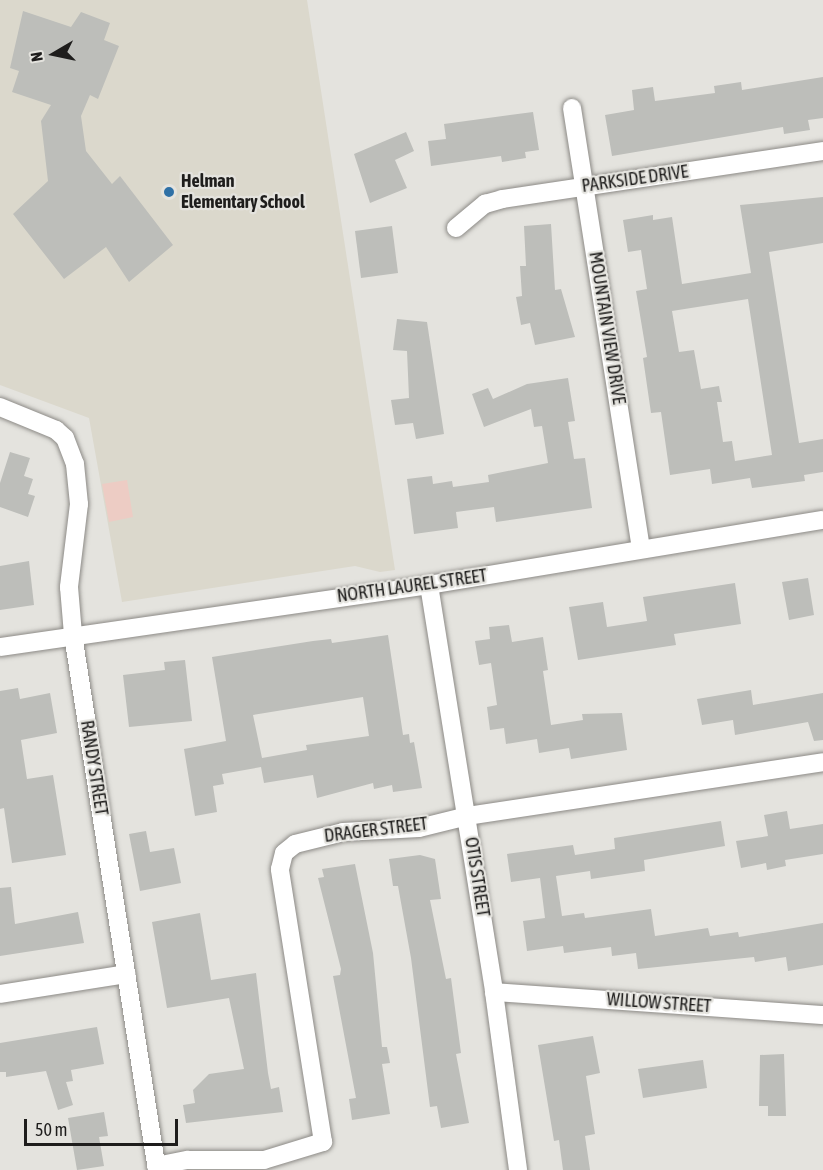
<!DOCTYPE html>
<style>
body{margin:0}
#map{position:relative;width:823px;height:1170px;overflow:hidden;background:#e4e3de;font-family:"Asap Condensed",sans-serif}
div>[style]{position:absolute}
.built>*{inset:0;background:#dbd8cc}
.green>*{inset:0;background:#edccc4}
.building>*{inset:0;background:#bdbeba}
.roads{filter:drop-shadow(0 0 2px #8c8a86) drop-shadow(0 0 2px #8c8a86)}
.street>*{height:18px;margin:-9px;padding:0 9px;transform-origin:9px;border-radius:9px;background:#fff}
.dots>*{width:16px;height:16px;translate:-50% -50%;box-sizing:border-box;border:3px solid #e4e3de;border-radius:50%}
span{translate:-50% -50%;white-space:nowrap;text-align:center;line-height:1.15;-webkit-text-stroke:4.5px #e4e3de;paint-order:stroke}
.street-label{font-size:18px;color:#1e1d1c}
.poi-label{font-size:18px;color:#1e1d1c;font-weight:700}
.left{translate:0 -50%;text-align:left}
.north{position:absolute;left:24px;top:24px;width:60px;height:60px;-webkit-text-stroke:4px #e4e3de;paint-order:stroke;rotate:261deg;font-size:16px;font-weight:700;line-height:24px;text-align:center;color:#1e1d1c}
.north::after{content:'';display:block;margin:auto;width:21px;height:27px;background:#1e1d1c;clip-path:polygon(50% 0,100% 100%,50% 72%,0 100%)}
.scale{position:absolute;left:24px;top:1119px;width:154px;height:27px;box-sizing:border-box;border:3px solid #1e1d1c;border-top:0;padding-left:8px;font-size:18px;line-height:21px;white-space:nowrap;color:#1e1d1c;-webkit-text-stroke:4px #e4e3de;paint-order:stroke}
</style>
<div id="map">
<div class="built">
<i style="clip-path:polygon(0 0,307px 0,395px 570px,380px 572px,355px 566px,122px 602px,89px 418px,0 385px)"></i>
</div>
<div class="green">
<i style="clip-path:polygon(127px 480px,133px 517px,109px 522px,102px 484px)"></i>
</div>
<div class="building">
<i style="clip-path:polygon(23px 11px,71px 27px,81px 12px,110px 23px,104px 40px,119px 46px,98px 99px,90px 95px,81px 116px,86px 151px,112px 184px,120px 176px,173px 245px,129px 282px,106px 247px,64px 279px,13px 214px,48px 181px,41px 121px,51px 105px,12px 92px,19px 71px,10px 68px)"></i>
<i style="clip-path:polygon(823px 77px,823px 118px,808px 120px,810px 130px,784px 134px,783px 127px,612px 156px,605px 115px,634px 110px,632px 90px,653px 87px,655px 101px,715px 93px,714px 86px,741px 82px,742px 90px)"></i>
<i style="clip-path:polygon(533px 112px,539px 150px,525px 152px,526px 158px,502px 162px,501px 156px,431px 166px,428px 141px,446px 139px,444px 124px)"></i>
<i style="clip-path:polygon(406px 132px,414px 151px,395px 160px,407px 188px,370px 203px,354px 154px)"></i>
<i style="clip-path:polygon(evenodd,823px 197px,823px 243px,769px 252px,799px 443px,823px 439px,823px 472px,804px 475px,805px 481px,752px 488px,750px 478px,712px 484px,710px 469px,670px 475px,661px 412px,651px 413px,643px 358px,647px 357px,636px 291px,647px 289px,641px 250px,628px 252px,623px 220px,653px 215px,653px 220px,672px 217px,682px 284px,751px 273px,740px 205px,823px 197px,748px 299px,772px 455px,735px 461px,732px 441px,723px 442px,717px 402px,722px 402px,719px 386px,701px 389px,694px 350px,679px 352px,672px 311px,748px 299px)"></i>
<i style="clip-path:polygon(551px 224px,555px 290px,561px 289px,575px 337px,535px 345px,530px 323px,521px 325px,516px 297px,522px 296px,520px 266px,526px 266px,524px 226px)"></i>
<i style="clip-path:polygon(392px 226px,398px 273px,361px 278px,355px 231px)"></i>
<i style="clip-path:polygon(397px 319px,427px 322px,444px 434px,416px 439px,413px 423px,395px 425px,391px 400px,409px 398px,407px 351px,393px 350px)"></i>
<i style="clip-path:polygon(568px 378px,575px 421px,568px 422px,574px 459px,585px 458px,592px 508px,496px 522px,494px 507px,456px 512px,458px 528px,414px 534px,407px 479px,432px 476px,433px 484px,452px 481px,453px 487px,489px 482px,488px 475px,548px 463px,542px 426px,534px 427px,531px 409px,484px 427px,472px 394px,488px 388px,493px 399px,527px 384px)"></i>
<i style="clip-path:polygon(10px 452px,30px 458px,24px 476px,33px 479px,28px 494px,35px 496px,28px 517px,0 507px,0 483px)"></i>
<i style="clip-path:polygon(29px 561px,34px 605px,0 610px,0 566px)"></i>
<i style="clip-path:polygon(808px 578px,814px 615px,789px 620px,782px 582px)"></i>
<i style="clip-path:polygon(735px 583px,741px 624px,674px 634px,676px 645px,578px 660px,569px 607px,603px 602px,607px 627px,647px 621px,643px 597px)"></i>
<i style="clip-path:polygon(509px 625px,512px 642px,543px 637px,548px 670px,543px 671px,551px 725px,583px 720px,582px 714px,622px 713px,627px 750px,571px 759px,569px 748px,539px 753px,537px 739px,506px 744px,504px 728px,490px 730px,487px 707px,497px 705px,491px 663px,479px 665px,475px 641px,490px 639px,489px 627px)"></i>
<i style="clip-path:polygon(evenodd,388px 635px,403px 735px,409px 734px,410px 743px,414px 742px,422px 788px,393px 792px,392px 785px,374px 789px,373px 783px,317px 798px,313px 775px,264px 783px,261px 767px,222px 774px,224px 784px,213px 786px,217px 812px,195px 816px,184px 749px,226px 741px,212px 657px,313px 641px,331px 639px,332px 643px,388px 635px,363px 697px,369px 736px,306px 745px,307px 750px,262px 758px,253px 715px,363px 697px)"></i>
<i style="clip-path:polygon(185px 660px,192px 721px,129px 727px,123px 675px,165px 670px,164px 662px)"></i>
<i style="clip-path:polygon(18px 688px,20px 699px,50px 693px,57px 733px,21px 740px,27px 779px,53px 775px,66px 855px,12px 863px,4px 808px,0 809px,0 691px)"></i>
<i style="clip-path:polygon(751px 690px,753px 705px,823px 693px,823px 740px,814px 741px,808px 722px,735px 735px,733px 720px,702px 725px,697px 699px)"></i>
<i style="clip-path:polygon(787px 811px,790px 829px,823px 824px,823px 854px,785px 860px,786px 866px,767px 870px,766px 863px,741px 868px,736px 841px,768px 836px,764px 815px)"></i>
<i style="clip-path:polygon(721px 821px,725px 846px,644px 860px,645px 871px,591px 879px,590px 871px,556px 876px,562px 916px,584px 913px,585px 918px,651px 909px,655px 936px,708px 928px,710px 936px,738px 932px,739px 937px,823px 923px,823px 965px,788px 971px,786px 957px,755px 962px,754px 957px,638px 969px,636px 953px,612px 956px,611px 947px,564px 953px,563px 946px,527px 951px,523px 921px,545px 918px,540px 878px,511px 882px,507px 854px,573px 845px,575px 855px,615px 849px,614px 838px)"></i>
<i style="clip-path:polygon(146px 831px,150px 852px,174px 848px,181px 883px,140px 891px,129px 834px)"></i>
<i style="clip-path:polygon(420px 855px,435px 859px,441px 899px,430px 900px,446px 979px,451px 978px,461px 1053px,456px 1054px,469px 1123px,441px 1128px,437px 1106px,430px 1107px,411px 958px,398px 886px,393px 886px,389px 859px)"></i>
<i style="clip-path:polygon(355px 864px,373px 953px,382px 1047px,387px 1047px,390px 1063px,382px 1064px,390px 1114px,352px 1120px,349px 1099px,356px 1098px,333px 976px,340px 975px,341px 969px,318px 878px,324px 877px,322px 869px)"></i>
<i style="clip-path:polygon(11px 887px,15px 924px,78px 912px,84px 943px,0 956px,0 888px)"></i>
<i style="clip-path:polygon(200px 913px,211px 980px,256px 973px,268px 1073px,271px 1089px,279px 1087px,283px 1112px,186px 1123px,183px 1105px,195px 1103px,193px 1090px,209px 1074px,244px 1069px,229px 998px,167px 1008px,152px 922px)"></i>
<i style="clip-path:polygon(97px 1027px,104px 1064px,71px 1070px,73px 1081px,66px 1082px,73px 1105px,58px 1110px,46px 1071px,6px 1077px,6px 1072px,0 1072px,0 1043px)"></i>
<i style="clip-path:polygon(593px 1036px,600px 1073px,586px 1076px,595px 1134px,585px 1136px,590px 1170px,563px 1170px,559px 1140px,554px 1141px,538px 1045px)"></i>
<i style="clip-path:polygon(784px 1054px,786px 1116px,768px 1116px,768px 1106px,759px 1106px,760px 1055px)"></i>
<i style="clip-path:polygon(703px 1060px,707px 1088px,643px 1098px,638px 1069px)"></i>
<i style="clip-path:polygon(104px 1112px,108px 1136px,99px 1137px,104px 1166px,77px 1170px,68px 1118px)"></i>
</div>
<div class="roads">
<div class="street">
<i style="left:572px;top:108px;width:445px;rotate:81.1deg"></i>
<i style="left:456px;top:228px;width:38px;rotate:-40deg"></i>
<i style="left:485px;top:204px;width:18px;rotate:-16deg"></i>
<i style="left:502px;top:199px;width:325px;rotate:-8.5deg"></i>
<i style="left:0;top:407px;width:61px;rotate:22.3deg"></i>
<i style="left:56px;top:430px;width:12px;rotate:42deg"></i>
<i style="left:65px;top:438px;width:28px;rotate:69deg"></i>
<i style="left:75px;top:464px;width:40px;rotate:84.3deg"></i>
<i style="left:79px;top:504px;width:84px;rotate:96.9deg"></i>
<i style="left:69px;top:587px;width:48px;rotate:85.2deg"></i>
<i style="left:73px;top:635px;width:542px;rotate:81.08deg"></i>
<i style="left:429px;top:585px;width:412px;rotate:80.9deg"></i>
<i style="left:494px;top:992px;width:180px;rotate:82.3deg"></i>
<i style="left:0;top:647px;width:433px;rotate:-8.2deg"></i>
<i style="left:429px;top:585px;width:399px;rotate:-9.4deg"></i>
<i style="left:494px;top:992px;width:330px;rotate:4deg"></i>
<i style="left:0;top:994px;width:128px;rotate:-9deg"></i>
<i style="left:156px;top:1166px;width:33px;rotate:-11deg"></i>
<i style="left:188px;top:1160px;width:76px"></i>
<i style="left:264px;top:1160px;width:62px;rotate:-17deg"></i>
<i style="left:323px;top:1142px;width:276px;rotate:-99deg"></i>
<i style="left:280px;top:869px;width:16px;rotate:-76deg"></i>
<i style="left:284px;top:853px;width:14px;rotate:-39deg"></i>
<i style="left:295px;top:844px;width:49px;rotate:-14deg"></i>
<i style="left:343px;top:832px;width:76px;rotate:-3deg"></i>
<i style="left:419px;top:828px;width:49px;rotate:-14deg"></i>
<i style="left:467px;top:816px;width:360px;rotate:-8.6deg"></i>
</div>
</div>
<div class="dots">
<i style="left:169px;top:192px;background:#2e70a6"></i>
</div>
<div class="street-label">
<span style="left:635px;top:179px;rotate:-8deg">PARKSIDE DRIVE</span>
<span style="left:607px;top:328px;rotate:81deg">MOUNTAIN VIEW DRIVE</span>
<span style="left:412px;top:586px;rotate:-8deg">NORTH LAUREL STREET</span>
<span style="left:94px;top:768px;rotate:81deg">RANDY STREET</span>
<span style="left:376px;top:830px;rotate:-7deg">DRAGER STREET</span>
<span style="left:477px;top:877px;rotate:81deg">OTIS STREET</span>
<span style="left:659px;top:1003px;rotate:4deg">WILLOW STREET</span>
</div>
<div class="poi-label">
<span class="left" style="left:181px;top:192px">Helman<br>Elementary School</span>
</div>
<div class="north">N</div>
<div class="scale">50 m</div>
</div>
